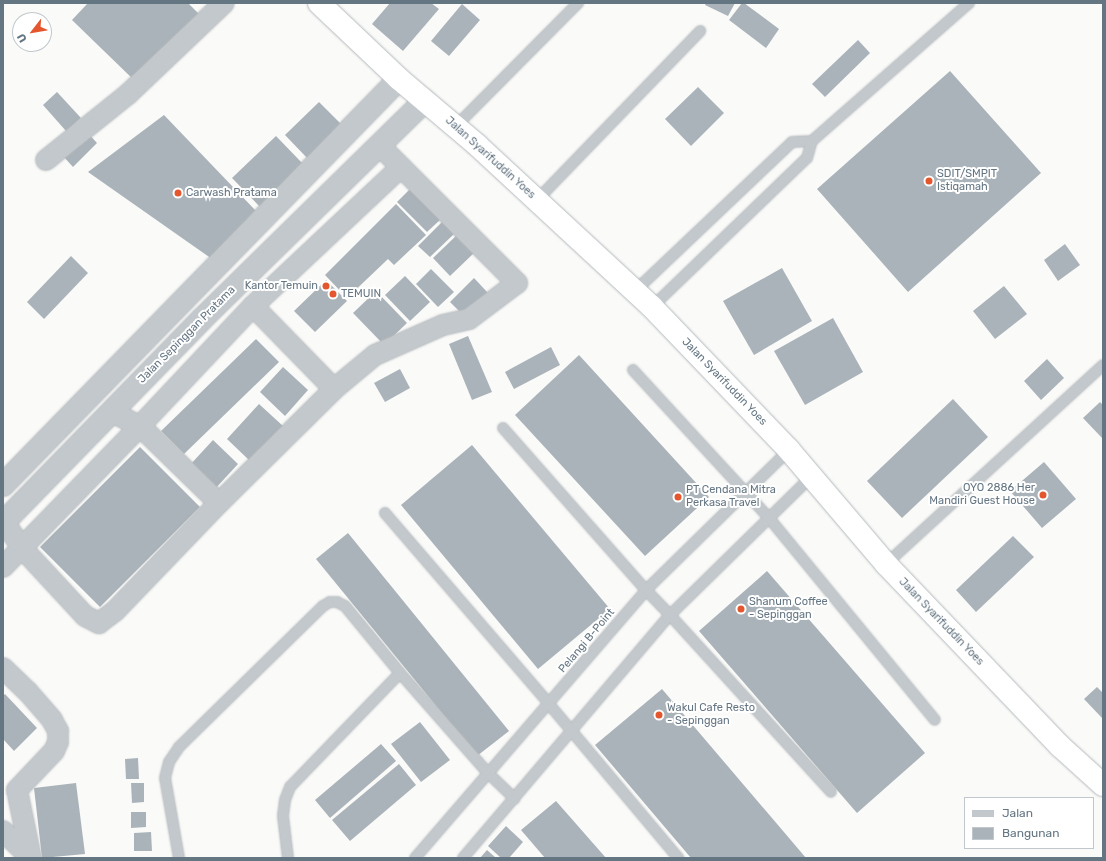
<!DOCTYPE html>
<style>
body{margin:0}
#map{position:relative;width:1106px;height:861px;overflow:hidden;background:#fafaf8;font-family:Rubik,sans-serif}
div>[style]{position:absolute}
.building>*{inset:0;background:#aab3b9}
.roads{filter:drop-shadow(0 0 1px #b4b9bd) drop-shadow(0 0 1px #b4b9bd)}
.service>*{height:10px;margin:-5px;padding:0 5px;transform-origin:5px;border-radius:5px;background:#c3c8cc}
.minor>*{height:20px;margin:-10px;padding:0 10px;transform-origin:10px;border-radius:10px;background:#c3c8cc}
.tertiary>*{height:22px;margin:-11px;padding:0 11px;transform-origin:11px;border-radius:11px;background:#c3c8cc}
.trunk>*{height:22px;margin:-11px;padding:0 11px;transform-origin:11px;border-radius:11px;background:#fff}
.dots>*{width:11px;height:11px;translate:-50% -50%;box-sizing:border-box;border:2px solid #fff;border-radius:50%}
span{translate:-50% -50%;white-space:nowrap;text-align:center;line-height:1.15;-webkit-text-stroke:4px #fff;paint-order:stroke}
.street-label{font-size:11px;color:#657683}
.poi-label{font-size:11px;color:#657683}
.left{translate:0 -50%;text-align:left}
.right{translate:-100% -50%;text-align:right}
.frame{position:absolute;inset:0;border:4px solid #657683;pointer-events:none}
.legend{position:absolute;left:964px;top:797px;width:130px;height:52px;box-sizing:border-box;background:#fff;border:1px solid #c1c8cd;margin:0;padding:5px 7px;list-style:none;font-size:12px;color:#657683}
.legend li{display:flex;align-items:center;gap:8px;height:20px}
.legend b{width:20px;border:1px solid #c1c8cd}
.north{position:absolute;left:12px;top:12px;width:40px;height:40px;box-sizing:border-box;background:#fff;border:1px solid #c1c8cd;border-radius:50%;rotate:239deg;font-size:11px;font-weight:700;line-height:16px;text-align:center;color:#657683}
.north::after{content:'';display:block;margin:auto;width:14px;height:18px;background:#e4572e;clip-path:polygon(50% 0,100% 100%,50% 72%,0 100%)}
</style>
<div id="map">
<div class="building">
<i style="clip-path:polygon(88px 3px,188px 3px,200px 15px,136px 82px,72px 20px)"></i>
<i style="clip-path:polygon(390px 3px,431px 3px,439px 9px,403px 51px,372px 24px)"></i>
<i style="clip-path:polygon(706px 3px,735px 3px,728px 16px,705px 5px)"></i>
<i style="clip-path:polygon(742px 3px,744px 3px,779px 29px,766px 48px,729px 20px)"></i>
<i style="clip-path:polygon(462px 4px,480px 20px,449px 56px,431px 41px)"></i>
<i style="clip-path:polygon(858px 40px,870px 53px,825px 97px,812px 84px)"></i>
<i style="clip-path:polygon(950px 71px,1041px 173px,908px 292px,817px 189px)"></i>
<i style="clip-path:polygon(698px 87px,724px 113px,691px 146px,665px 119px)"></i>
<i style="clip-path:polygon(57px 92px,81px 118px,66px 131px,43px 105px)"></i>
<i style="clip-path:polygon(319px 102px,343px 126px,309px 160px,285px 135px)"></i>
<i style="clip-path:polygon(164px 115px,258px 213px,212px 259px,88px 172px)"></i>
<i style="clip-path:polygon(87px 132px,97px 143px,73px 167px,63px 156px)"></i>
<i style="clip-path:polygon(276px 136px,304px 165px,260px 207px,232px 178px)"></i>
<i style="clip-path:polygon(411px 188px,441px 219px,427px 232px,397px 202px)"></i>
<i style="clip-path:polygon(396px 204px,426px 235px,394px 265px,388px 259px,347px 298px,325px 275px)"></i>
<i style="clip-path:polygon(442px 222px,454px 234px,430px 257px,418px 246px)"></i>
<i style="clip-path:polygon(458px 234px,475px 252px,450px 276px,433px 258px)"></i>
<i style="clip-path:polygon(1065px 244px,1080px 265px,1058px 281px,1044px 260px)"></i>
<i style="clip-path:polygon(71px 256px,88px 273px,44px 319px,27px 302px)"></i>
<i style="clip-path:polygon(782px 268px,812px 321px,754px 355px,723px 301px)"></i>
<i style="clip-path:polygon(431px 269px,454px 292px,438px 307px,416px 284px)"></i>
<i style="clip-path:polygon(405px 276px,430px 302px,410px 321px,385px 295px)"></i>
<i style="clip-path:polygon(474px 278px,488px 293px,464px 316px,450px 302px)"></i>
<i style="clip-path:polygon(326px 280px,347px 301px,315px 332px,294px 311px)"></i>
<i style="clip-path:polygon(1004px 286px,1027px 314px,995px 339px,973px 311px)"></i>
<i style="clip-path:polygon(376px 291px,407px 323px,384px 345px,353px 313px)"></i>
<i style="clip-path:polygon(833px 318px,863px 372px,805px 405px,774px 351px)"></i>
<i style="clip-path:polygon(468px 336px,492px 392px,472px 400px,449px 344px)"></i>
<i style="clip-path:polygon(256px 339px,279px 362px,184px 454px,161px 431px)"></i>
<i style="clip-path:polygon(551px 347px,560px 365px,514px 389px,505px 372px)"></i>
<i style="clip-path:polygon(579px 355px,709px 497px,645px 556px,515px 415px)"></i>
<i style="clip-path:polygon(1047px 359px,1064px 378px,1041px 400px,1024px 381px)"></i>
<i style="clip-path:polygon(283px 367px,308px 390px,285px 416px,260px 392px)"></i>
<i style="clip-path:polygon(400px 369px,410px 388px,385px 402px,374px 383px)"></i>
<i style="clip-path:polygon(953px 399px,988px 437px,902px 518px,867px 481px)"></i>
<i style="clip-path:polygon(1100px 402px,1103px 405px,1103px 439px,1083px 418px)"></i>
<i style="clip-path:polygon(259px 404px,283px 426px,250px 461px,227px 439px)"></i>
<i style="clip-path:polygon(213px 440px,238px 464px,214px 490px,189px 466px)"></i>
<i style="clip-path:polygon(472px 445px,610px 609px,538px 669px,401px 505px)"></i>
<i style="clip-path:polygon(140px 447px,200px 507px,100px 607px,40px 547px)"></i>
<i style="clip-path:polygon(1044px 462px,1076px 499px,1042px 528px,1010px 491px)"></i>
<i style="clip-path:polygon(348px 533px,509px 731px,477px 756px,316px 559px)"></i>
<i style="clip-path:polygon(1013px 536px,1034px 557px,976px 612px,956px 590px)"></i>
<i style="clip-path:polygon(767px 571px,925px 753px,857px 813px,699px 631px)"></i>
<i style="clip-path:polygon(1097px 687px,1103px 693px,1103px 719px,1084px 699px)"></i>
<i style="clip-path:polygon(662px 689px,806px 858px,691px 858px,595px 745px)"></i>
<i style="clip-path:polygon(5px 694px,37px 728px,14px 751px,3px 739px,3px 696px)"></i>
<i style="clip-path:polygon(420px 722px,450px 760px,421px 782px,391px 744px)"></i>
<i style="clip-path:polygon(381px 744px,396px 761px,330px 818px,315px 800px)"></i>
<i style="clip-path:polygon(138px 758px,139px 779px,126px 779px,125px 759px)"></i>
<i style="clip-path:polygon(399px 764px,416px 785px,350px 841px,332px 820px)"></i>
<i style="clip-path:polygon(76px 783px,85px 854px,42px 858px,34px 788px)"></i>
<i style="clip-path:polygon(131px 783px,144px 783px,144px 802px,132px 803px)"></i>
<i style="clip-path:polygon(556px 801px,606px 858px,545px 858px,521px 830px)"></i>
<i style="clip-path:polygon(131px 812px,146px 812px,146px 827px,131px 828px)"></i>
<i style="clip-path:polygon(506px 826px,523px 842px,509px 858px,501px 858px,488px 846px)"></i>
<i style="clip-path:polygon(151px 832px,152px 851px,134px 851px,134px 833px)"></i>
<i style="clip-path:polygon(487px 850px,496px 858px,480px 858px)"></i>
</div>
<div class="roads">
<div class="service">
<i style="left:455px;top:127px;width:175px;rotate:-45.2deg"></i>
<i style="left:537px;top:200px;width:235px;rotate:-46deg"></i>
<i style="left:635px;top:291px;width:216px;rotate:-43.5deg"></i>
<i style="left:792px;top:142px;width:20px;rotate:-3deg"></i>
<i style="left:652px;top:307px;width:215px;rotate:-43.9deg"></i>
<i style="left:807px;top:158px;width:18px;rotate:-74deg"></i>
<i style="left:812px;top:141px;width:209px;rotate:-41.3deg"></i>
<i style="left:633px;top:370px;width:201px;rotate:47.4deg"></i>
<i style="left:769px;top:518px;width:261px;rotate:50.6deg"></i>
<i style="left:503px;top:428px;width:216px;rotate:48.6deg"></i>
<i style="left:646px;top:590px;width:35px;rotate:46deg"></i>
<i style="left:670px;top:615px;width:239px;rotate:47.7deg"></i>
<i style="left:385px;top:513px;width:252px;rotate:49.3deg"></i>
<i style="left:549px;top:704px;width:201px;rotate:50deg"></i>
<i style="left:886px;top:564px;width:294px;rotate:-42.5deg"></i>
<i style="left:179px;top:858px;width:81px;rotate:-99.9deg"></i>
<i style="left:165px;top:778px;width:16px;rotate:-76deg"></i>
<i style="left:169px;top:762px;width:18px;rotate:-56deg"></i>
<i style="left:179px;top:747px;width:202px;rotate:-44.4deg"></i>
<i style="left:323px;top:606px;width:8px;rotate:-30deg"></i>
<i style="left:330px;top:602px;width:7px"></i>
<i style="left:337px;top:602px;width:9px;rotate:27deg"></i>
<i style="left:345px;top:606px;width:87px;rotate:50.6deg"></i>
<i style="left:400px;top:673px;width:133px;rotate:48.7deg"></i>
<i style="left:488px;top:773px;width:37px;rotate:44deg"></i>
<i style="left:288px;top:858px;width:42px;rotate:-96.8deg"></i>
<i style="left:283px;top:816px;width:16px;rotate:-83deg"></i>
<i style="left:285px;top:800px;width:14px;rotate:-69deg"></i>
<i style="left:290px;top:787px;width:158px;rotate:-46deg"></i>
<i style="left:415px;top:858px;width:354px;rotate:-49.2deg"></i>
<i style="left:646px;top:590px;width:200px;rotate:-44.4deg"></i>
<i style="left:463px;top:858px;width:319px;rotate:-49.6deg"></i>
<i style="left:670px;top:615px;width:197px;rotate:-44.4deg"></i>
</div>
<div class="minor">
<i style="left:46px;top:160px;width:105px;rotate:-38.8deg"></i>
<i style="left:128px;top:94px;width:132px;rotate:-43.5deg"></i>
<i style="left:253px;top:306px;width:116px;rotate:45.7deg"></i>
<i style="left:334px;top:389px;width:53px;rotate:-39.7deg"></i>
<i style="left:375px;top:355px;width:74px;rotate:-23.8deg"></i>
<i style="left:443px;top:325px;width:27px;rotate:-13deg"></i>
<i style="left:469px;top:319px;width:60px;rotate:-36.9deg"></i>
<i style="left:517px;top:283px;width:195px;rotate:-135deg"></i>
<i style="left:112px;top:412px;width:31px;rotate:27deg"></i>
<i style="left:140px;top:426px;width:110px;rotate:44.3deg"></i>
<i style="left:4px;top:522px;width:33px;rotate:55deg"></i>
<i style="left:23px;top:549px;width:91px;rotate:47.2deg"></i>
<i style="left:85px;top:616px;width:16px;rotate:27deg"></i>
<i style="left:99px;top:623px;width:20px;rotate:-37deg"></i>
<i style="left:115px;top:611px;width:150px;rotate:-46.1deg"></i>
<i style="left:219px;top:503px;width:162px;rotate:-44.7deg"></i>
<i style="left:3px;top:567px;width:197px;rotate:-45.8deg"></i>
<i style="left:140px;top:426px;width:165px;rotate:-46.7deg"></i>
<i style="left:253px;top:306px;width:203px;rotate:-43.2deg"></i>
<i style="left:3px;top:668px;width:35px;rotate:44deg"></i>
<i style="left:28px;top:692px;width:37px;rotate:49deg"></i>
<i style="left:52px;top:720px;width:13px;rotate:61deg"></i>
<i style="left:58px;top:731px;width:11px;rotate:90deg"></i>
<i style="left:58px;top:742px;width:10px;rotate:114deg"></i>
<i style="left:54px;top:751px;width:54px;rotate:133.5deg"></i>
<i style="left:17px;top:790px;width:69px;rotate:78.4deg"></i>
<i style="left:3px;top:831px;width:37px;rotate:44deg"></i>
</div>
<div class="tertiary">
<i style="left:3px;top:485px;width:567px;rotate:-45.71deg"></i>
<i style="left:3px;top:523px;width:285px;rotate:-45.7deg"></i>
<i style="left:202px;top:319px;width:312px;rotate:-44.4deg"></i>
</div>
<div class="trunk">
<i style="left:319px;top:3px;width:110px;rotate:43.5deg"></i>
<i style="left:399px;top:79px;width:102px;rotate:40.2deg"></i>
<i style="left:477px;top:145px;width:238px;rotate:42.8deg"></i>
<i style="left:652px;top:307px;width:198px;rotate:46.2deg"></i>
<i style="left:789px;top:450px;width:150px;rotate:49.6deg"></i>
<i style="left:886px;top:564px;width:252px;rotate:46.3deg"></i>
<i style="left:1060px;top:746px;width:58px;rotate:42.2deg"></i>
</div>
</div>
<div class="dots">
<i style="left:929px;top:181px;background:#e4572e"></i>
<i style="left:178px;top:193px;background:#e4572e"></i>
<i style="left:326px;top:286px;background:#e4572e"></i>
<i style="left:333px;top:294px;background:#e4572e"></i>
<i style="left:1043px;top:495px;background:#e4572e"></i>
<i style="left:678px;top:497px;background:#e4572e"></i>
<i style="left:741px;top:609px;background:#e4572e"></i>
<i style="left:659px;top:715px;background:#e4572e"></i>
</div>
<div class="street-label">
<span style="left:490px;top:158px;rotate:42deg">Jalan Syarifuddin Yoes</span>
<span style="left:187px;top:335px;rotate:-45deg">Jalan Sepinggan Pratama</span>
<span style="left:724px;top:382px;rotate:46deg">Jalan Syarifuddin Yoes</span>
<span style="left:941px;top:622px;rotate:46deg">Jalan Syarifuddin Yoes</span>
<span style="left:587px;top:641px;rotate:-50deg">Pelangi B-Point</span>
</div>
<div class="poi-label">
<span class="left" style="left:937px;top:181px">SDIT/SMPIT<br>Istiqamah</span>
<span class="left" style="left:186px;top:193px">Carwash Pratama</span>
<span class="right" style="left:318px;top:286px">Kantor Temuin</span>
<span class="left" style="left:341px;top:294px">TEMUIN</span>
<span class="right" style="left:1035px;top:495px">OYO 2886 Her<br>Mandiri Guest House</span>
<span class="left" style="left:686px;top:497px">PT Cendana Mitra<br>Perkasa Travel</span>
<span class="left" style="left:749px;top:609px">Shanum Coffee<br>- Sepinggan</span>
<span class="left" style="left:667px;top:715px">Wakul Cafe Resto<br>- Sepinggan</span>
</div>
<div class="frame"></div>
<ul class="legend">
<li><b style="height:5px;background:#c3c8cc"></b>Jalan</li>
<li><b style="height:11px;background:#aab3b9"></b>Bangunan</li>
</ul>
<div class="north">U</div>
</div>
